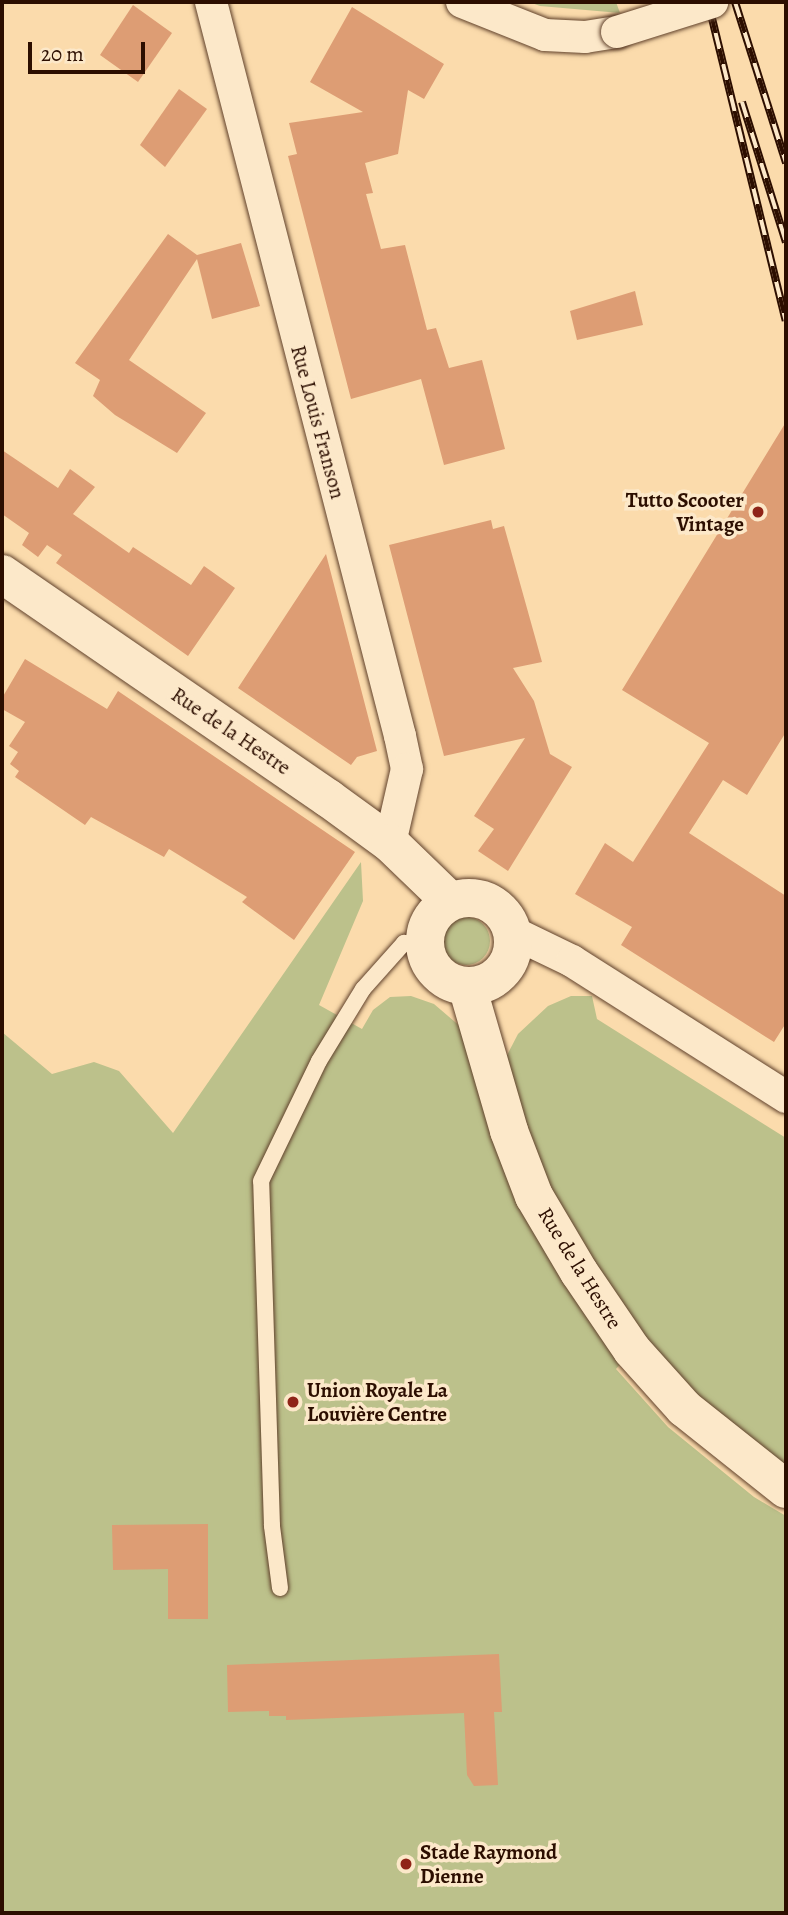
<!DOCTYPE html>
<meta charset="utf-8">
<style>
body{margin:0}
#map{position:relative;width:788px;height:1915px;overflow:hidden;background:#fbdbac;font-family:Alegreya,serif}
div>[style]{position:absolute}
.green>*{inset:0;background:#bcc18b}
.round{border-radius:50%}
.building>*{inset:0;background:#dd9d74}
.roads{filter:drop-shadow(0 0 2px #60412b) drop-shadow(0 0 2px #60412b)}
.lane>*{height:16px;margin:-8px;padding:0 8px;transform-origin:8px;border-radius:8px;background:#fce8c9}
.street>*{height:32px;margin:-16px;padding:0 16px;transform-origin:16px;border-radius:16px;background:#fce8c9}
.secondary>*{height:38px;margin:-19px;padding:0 19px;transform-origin:19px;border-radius:19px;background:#fce8c9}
.secondary>.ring{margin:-19px;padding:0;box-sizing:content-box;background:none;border:38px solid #fce8c9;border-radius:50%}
.rail>*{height:8px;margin-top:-4px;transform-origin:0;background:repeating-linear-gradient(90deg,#fce8c9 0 16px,#2c0e00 0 32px);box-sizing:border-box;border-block:2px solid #2c0e00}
.bridges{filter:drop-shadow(0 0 2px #60412b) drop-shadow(0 0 2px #60412b)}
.street-bridge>*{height:32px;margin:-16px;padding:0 16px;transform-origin:16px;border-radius:16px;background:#fce8c9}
.dots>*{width:19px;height:19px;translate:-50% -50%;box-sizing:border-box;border:4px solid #fce8c9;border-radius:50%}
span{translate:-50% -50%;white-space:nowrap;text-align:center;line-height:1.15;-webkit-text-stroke:7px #fce8c9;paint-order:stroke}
.street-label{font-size:21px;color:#2c0e00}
.poi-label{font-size:21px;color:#2c0e00;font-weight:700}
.right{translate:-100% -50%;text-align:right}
.left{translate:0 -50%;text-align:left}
.frame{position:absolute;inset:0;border:4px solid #2c0e00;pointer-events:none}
.scale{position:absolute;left:28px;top:42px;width:117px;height:32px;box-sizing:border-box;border:4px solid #2c0e00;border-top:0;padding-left:9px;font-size:21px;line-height:24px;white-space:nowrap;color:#2c0e00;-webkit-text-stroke:5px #fce8c9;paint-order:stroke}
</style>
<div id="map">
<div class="green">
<i style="clip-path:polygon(529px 2px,616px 2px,620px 13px,540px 6px)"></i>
<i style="clip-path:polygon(361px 862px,363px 901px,319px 1005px,362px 1029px,373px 1010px,390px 997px,411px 996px,434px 1004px,503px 1063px,518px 1034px,548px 1006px,571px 996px,592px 996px,597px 1019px,786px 1138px,786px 1489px,632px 1351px,616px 1369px,668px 1427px,754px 1497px,786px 1516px,786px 1913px,2px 1913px,2px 1032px,52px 1074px,94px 1062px,119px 1071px,173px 1133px)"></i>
<i class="round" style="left:442px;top:917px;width:48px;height:48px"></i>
</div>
<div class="building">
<i style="clip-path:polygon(133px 5px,172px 33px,138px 82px,100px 55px)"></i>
<i style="clip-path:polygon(352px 7px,444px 64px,424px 99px,408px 90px,398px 154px,365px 163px,373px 193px,366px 194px,381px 249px,405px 245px,427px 330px,436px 328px,449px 368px,482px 360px,505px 449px,444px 465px,421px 379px,351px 399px,288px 156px,297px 154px,289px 123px,363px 112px,310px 82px)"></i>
<i style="clip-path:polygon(179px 89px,207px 109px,165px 167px,140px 145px)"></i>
<i style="clip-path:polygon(168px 234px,197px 255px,241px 243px,260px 306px,212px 319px,197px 259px,129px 360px,206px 413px,177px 453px,115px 415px,93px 396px,100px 380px,75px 363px)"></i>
<i style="clip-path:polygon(635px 291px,643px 325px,577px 340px,570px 311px)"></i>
<i style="clip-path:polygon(786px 422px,786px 732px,747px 795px,723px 780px,689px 833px,786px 896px,786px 1023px,774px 1042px,621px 945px,632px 927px,575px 894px,605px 843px,633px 862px,709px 743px,622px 690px)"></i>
<i style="clip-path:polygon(2px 450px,58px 488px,70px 469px,95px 487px,73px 514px,129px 553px,133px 547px,191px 585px,204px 566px,235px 588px,188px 656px,56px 563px,62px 555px,47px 545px,38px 557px,22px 545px,29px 533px,2px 514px)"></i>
<i style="clip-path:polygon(491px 520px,493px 529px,504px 526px,542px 662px,513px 668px,534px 701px,550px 754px,572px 767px,508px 871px,478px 851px,494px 829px,474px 816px,525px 738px,444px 756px,389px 545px)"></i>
<i style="clip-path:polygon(326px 554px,377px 751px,357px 757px,351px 765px,238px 688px)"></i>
<i style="clip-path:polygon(25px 659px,107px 709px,118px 691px,355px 852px,294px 940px,242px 902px,247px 897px,169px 849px,164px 857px,91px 817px,85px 825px,15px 777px,19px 771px,10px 764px,18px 752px,9px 746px,25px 722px,2px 709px,2px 698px)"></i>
<i style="clip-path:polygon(208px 1524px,208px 1619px,168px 1619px,168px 1569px,113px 1570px,112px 1525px)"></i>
<i style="clip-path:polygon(499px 1654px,502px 1712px,494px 1712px,498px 1785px,474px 1786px,467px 1775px,464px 1713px,286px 1720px,286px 1716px,269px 1716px,269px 1711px,228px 1712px,227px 1665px)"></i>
</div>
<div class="roads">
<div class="lane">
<i style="left:280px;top:1588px;width:63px;rotate:-97.4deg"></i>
<i style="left:272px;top:1526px;width:345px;rotate:-91.8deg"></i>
<i style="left:261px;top:1181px;width:133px;rotate:-64.2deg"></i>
<i style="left:319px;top:1061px;width:84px;rotate:-58.6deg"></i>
<i style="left:363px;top:989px;width:62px;rotate:-48.3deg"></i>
<i style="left:404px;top:943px;width:21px;rotate:8deg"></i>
</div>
<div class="street">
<i style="left:211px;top:2px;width:758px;rotate:75.56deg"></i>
<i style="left:400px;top:736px;width:34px;rotate:78deg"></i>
<i style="left:407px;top:769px;width:76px;rotate:102.9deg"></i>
<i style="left:462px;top:2px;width:89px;rotate:21.7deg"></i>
<i style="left:545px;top:35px;width:40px;rotate:2.9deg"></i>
<i style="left:585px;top:37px;width:32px;rotate:-9deg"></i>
<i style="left:512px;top:932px;width:67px;rotate:25.8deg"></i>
<i style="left:572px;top:961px;width:254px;rotate:32.4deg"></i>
</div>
<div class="secondary">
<i style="left:2px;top:574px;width:396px;rotate:34.5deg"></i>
<i style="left:328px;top:798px;width:77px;rotate:36deg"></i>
<i style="left:390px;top:843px;width:83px;rotate:44deg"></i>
<i class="ring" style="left:425px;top:898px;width:50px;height:50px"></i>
<i style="left:467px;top:986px;width:151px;rotate:73.8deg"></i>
<i style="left:509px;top:1131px;width:70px;rotate:69deg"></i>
<i style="left:534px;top:1196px;width:88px;rotate:59.4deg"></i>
<i style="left:579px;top:1272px;width:94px;rotate:55.8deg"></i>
<i style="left:632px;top:1350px;width:78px;rotate:48.1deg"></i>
<i style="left:684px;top:1408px;width:130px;rotate:38.5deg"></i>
</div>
</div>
<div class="rail">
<i style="left:708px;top:2px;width:328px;rotate:76.3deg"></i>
<i style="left:735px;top:2px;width:169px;rotate:72.4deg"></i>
<i style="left:742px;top:102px;width:147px;rotate:72.6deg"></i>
</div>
<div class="bridges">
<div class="street-bridge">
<i style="left:617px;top:32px;width:100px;rotate:-17.5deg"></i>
</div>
</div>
<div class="dots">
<i style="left:758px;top:512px;background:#8f2418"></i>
<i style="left:293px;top:1402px;background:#8f2418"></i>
<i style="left:406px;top:1864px;background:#8f2418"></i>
</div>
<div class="street-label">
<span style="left:318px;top:422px;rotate:75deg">Rue Louis Franson</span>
<span style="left:231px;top:731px;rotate:34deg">Rue de la Hestre</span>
<span style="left:580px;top:1268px;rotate:58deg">Rue de la Hestre</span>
</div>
<div class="poi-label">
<span class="right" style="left:744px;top:512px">Tutto Scooter<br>Vintage</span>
<span class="left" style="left:307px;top:1402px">Union Royale La<br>Louvière Centre</span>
<span class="left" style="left:420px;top:1864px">Stade Raymond<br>Dienne</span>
</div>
<div class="frame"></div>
<div class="scale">20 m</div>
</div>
